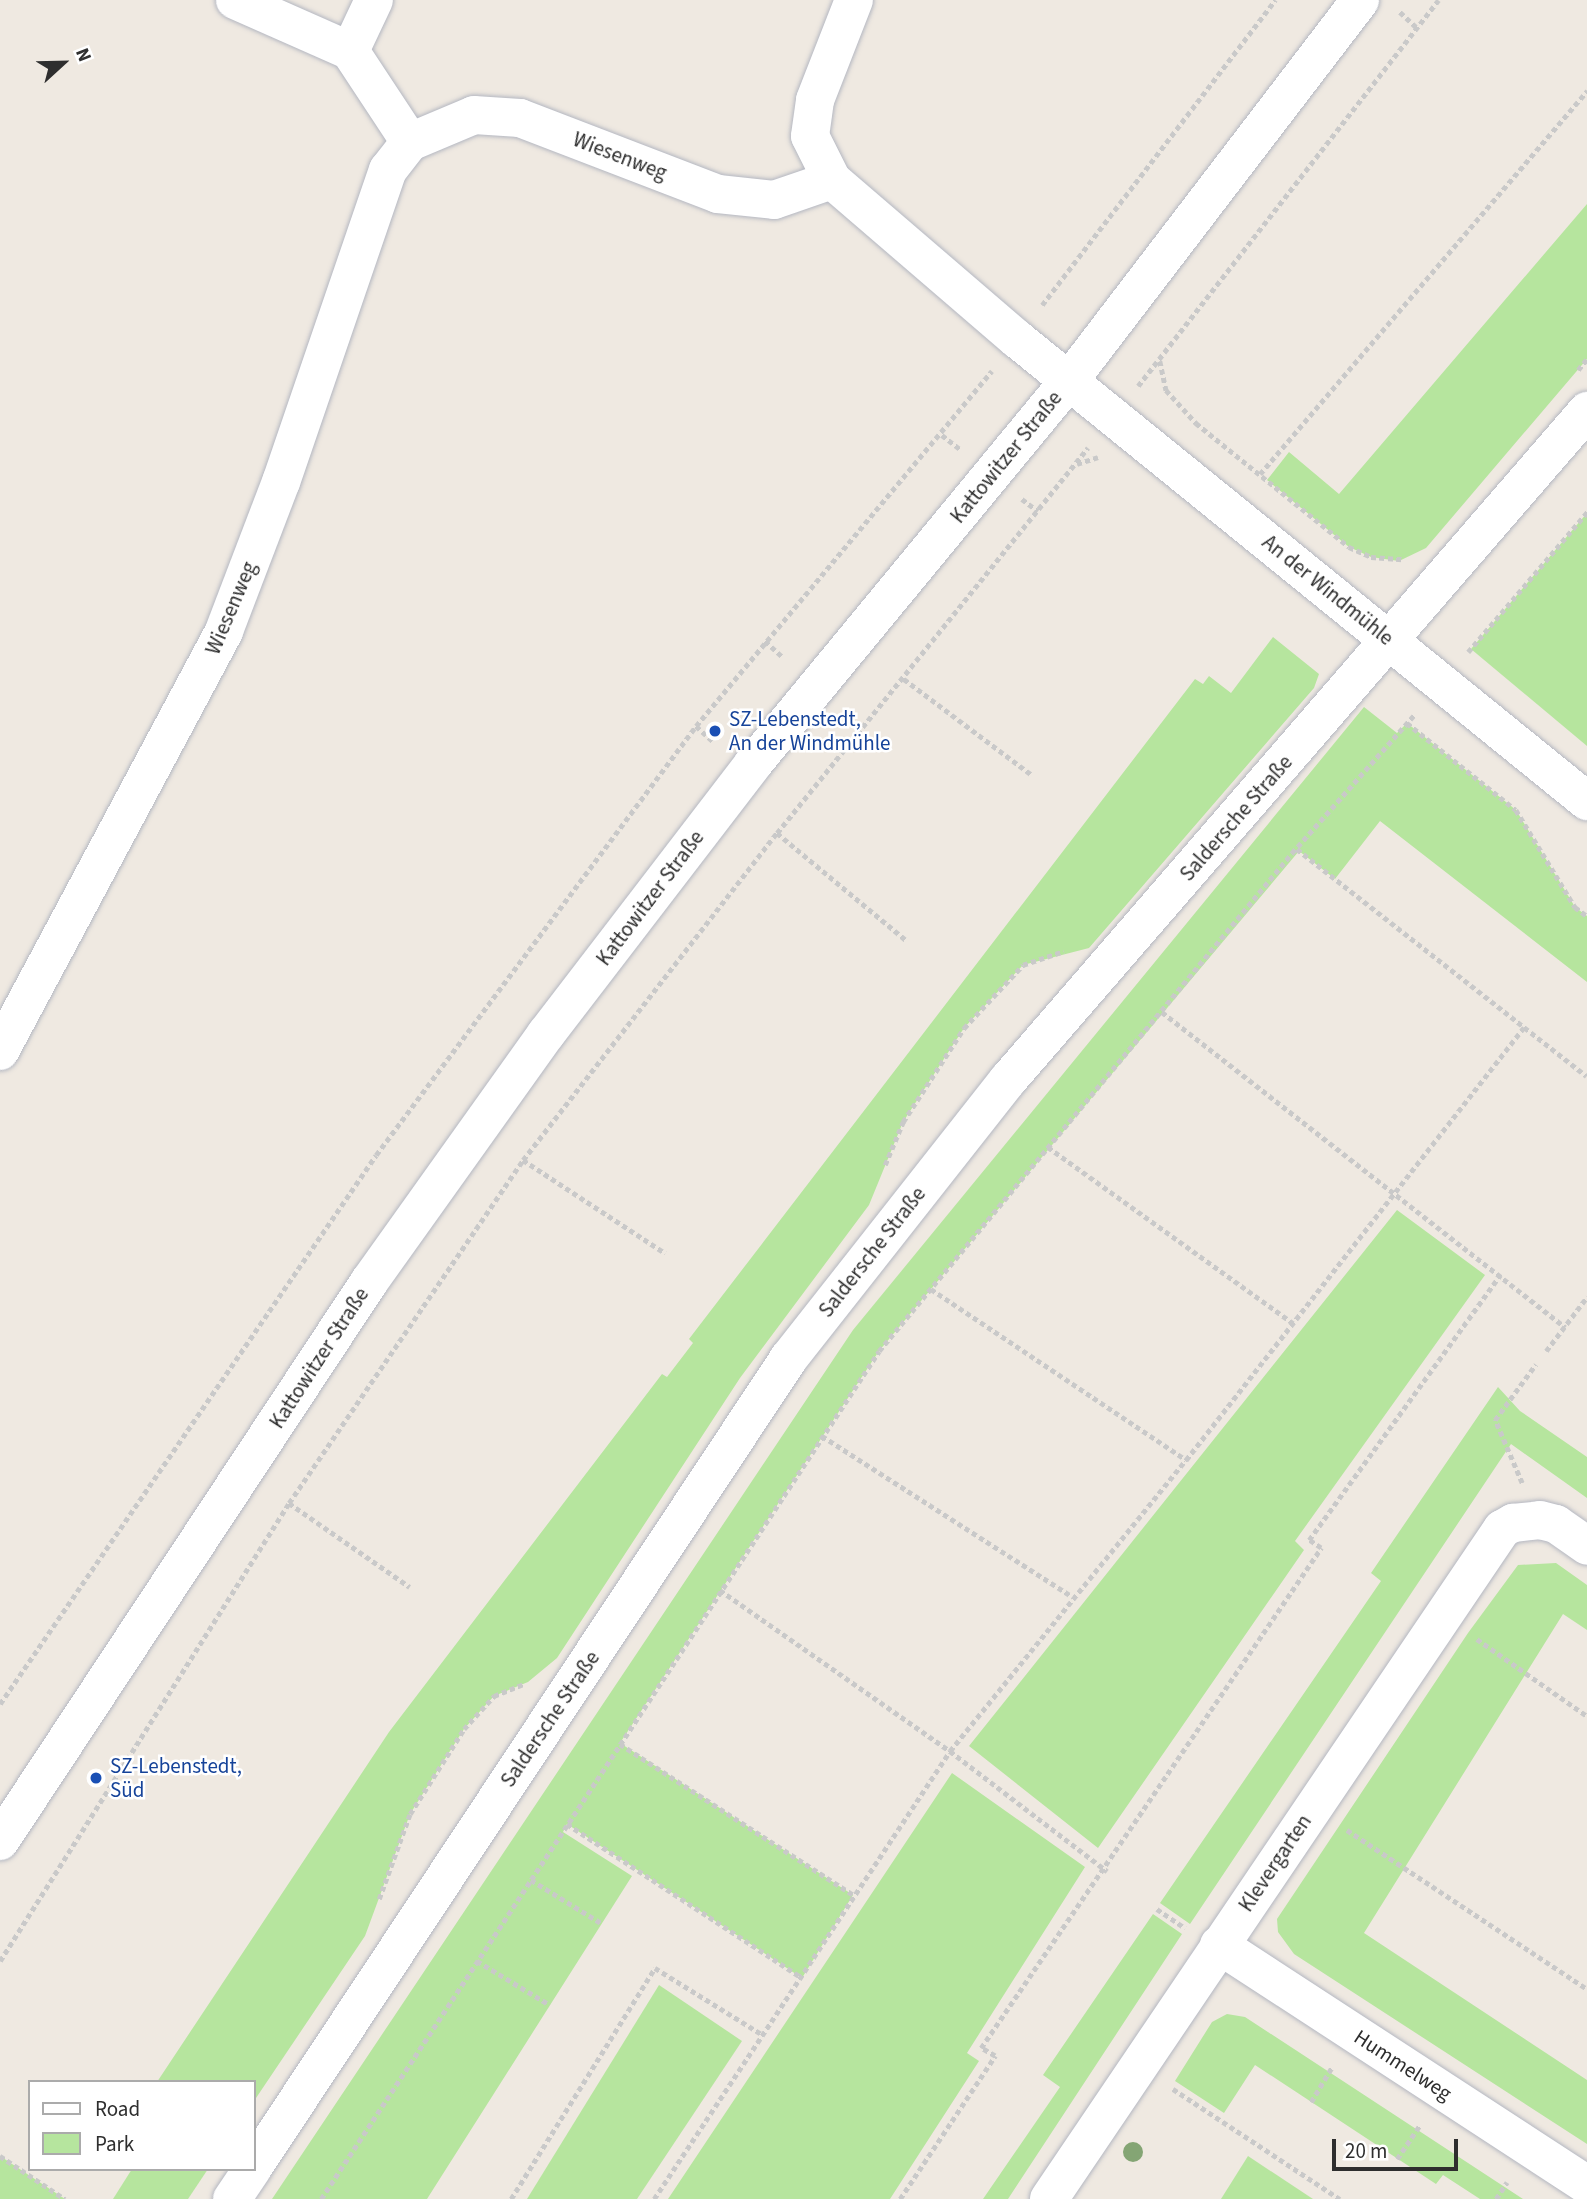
<!DOCTYPE html>
<meta charset="utf-8">
<style>
body{margin:0}
#map{position:relative;width:1587px;height:2199px;overflow:hidden;background:#efe9e1;font-family:"Source Sans 3",sans-serif}
div>[style]{position:absolute}
.green>*{inset:0;background:#b6e59e}
.path>*{height:4.5px;margin-top:-2.25px;transform-origin:0;background:repeating-linear-gradient(90deg,#c9c9c9 0 5px,transparent 0 8.5px)}
.roads{filter:drop-shadow(0 0 2px #b4b7c1) drop-shadow(0 0 2px #b4b7c1)}
.minor>*{height:38px;margin:-19px;padding:0 19px;transform-origin:19px;border-radius:19px;background:#fff}
.trees>*{width:20px;height:20px;margin:-10px;border-radius:50%;background:#84a574}
.dots>*{width:19px;height:19px;translate:-50% -50%;box-sizing:border-box;border:4px solid #fff;border-radius:50%}
span{translate:-50% -50%;white-space:nowrap;text-align:center;line-height:1.15;-webkit-text-stroke:5px #fff;paint-order:stroke}
.street-label{font-size:21px;color:#2e2e2e}
.transit-label{font-size:21px;color:#164399}
.left{translate:0 -50%;text-align:left}
.legend{position:absolute;left:28px;top:2080px;width:228px;height:91px;box-sizing:border-box;background:#fff;border:2px solid #ababab;margin:0;padding:9px 12px;list-style:none;font-size:21px;color:#2e2e2e}
.legend li{display:flex;align-items:center;gap:14px;height:35px}
.legend b{width:35px;border:2px solid #ababab}
.north{position:absolute;left:28px;top:28px;width:70px;height:70px;-webkit-text-stroke:5px #fff;paint-order:stroke;rotate:68deg;font-size:19px;font-weight:700;line-height:28px;text-align:center;color:#2e2e2e}
.north::after{content:'';display:block;margin:auto;width:24px;height:32px;background:#2e2e2e;clip-path:polygon(50% 0,100% 100%,50% 72%,0 100%)}
.scale{position:absolute;left:1332px;top:2139px;width:126px;height:32px;box-sizing:border-box;border:4px solid #2e2e2e;border-top:0;padding-left:9px;font-size:21px;line-height:24px;white-space:nowrap;color:#2e2e2e;-webkit-text-stroke:5px #fff;paint-order:stroke}
</style>
<div id="map">
<div class="green">
<i style="clip-path:polygon(1587px 204px,1587px 359px,1426px 548px,1399px 561px,1371px 557px,1349px 547px,1267px 480px,1289px 452px,1339px 494px)"></i>
<i style="clip-path:polygon(1587px 513px,1587px 746px,1471px 649px)"></i>
<i style="clip-path:polygon(1273px 637px,1319px 674px,1314px 688px,1089px 948px,1023px 965px,964px 1028px,903px 1122px,869px 1205px,740px 1378px,557px 1658px,528px 1682px,494px 1696px,464px 1729px,410px 1814px,365px 1936px,254px 2101px,254px 2082px,157px 2082px,389px 1732px,662px 1374px,667px 1377px,693px 1343px,689px 1339px,1195px 679px,1203px 684px,1209px 676px,1231px 693px)"></i>
<i style="clip-path:polygon(1364px 707px,1397px 733px,1407px 723px,1516px 810px,1575px 907px,1587px 916px,1587px 982px,1380px 821px,1335px 879px,1299px 851px,879px 1351px,620px 1743px,853px 1895px,802px 1978px,567px 1824px,563px 1832px,632px 1876px,427px 2199px,272px 2199px,853px 1330px)"></i>
<i style="clip-path:polygon(1397px 1210px,1485px 1275px,1295px 1541px,1304px 1550px,1098px 1848px,969px 1746px)"></i>
<i style="clip-path:polygon(1498px 1387px,1520px 1411px,1587px 1457px,1587px 1498px,1511px 1444px,1190px 1924px,1160px 1903px,1381px 1581px,1371px 1573px)"></i>
<i style="clip-path:polygon(1556px 1563px,1587px 1585px,1587px 1630px,1563px 1614px,1364px 1933px,1587px 2080px,1587px 2144px,1294px 1954px,1278px 1932px,1277px 1919px,1468px 1633px,1518px 1565px)"></i>
<i style="clip-path:polygon(952px 1773px,1085px 1867px,967px 2053px,979px 2061px,890px 2199px,668px 2199px)"></i>
<i style="clip-path:polygon(1153px 1914px,1182px 1934px,1008px 2199px,983px 2199px,1060px 2087px,1043px 2075px)"></i>
<i style="clip-path:polygon(659px 1985px,742px 2041px,637px 2199px,527px 2199px)"></i>
<i style="clip-path:polygon(1227px 2014px,1245px 2017px,1523px 2199px,1480px 2199px,1443px 2175px,1436px 2184px,1255px 2065px,1224px 2113px,1175px 2081px,1212px 2022px)"></i>
<i style="clip-path:polygon(0 2156px,65px 2199px,0 2199px)"></i>
<i style="clip-path:polygon(1248px 2156px,1313px 2199px,1221px 2199px)"></i>
<i style="clip-path:polygon(132px 2169px,208px 2169px,188px 2199px,113px 2199px)"></i>
</div>
<div class="path">
<i style="left:1400px;top:12px;width:22px;rotate:43deg"></i>
<i style="left:1042px;top:305px;width:384px;rotate:-52.6deg"></i>
<i style="left:1160px;top:361px;width:30px;rotate:78deg"></i>
<i style="left:1166px;top:390px;width:45px;rotate:47.7deg"></i>
<i style="left:1196px;top:423px;width:197px;rotate:39deg"></i>
<i style="left:1349px;top:547px;width:24px;rotate:24deg"></i>
<i style="left:1371px;top:557px;width:31px;rotate:4deg"></i>
<i style="left:1578px;top:370px;width:14px;rotate:-51deg"></i>
<i style="left:1138px;top:386px;width:489px;rotate:-52.1deg"></i>
<i style="left:942px;top:435px;width:23px;rotate:38deg"></i>
<i style="left:1077px;top:464px;width:22px;rotate:-18deg"></i>
<i style="left:1260px;top:474px;width:504px;rotate:-49.51deg"></i>
<i style="left:1022px;top:499px;width:20px;rotate:37deg"></i>
<i style="left:765px;top:641px;width:24px;rotate:42deg"></i>
<i style="left:1468px;top:652px;width:184px;rotate:-49.6deg"></i>
<i style="left:904px;top:679px;width:161px;rotate:36.9deg"></i>
<i style="left:1407px;top:723px;width:139px;rotate:38.6deg"></i>
<i style="left:1516px;top:810px;width:114px;rotate:58.7deg"></i>
<i style="left:1575px;top:907px;width:15px;rotate:37deg"></i>
<i style="left:696px;top:726px;width:25px;rotate:42deg"></i>
<i style="left:777px;top:833px;width:168px;rotate:39.7deg"></i>
<i style="left:1297px;top:849px;width:368px;rotate:38.1deg"></i>
<i style="left:1162px;top:1012px;width:512px;rotate:38.01deg"></i>
<i style="left:1048px;top:1147px;width:302px;rotate:35.7deg"></i>
<i style="left:523px;top:1160px;width:170px;rotate:33.2deg"></i>
<i style="left:885px;top:1165px;width:47px;rotate:-67.3deg"></i>
<i style="left:903px;top:1122px;width:112px;rotate:-57deg"></i>
<i style="left:964px;top:1028px;width:86px;rotate:-46.9deg"></i>
<i style="left:1023px;top:965px;width:43px;rotate:-18.9deg"></i>
<i style="left:931px;top:1289px;width:307px;rotate:33.8deg"></i>
<i style="left:1546px;top:1351px;width:68px;rotate:-52.8deg"></i>
<i style="left:822px;top:1436px;width:298px;rotate:32.7deg"></i>
<i style="left:1522px;top:1483px;width:69px;rotate:-113.2deg"></i>
<i style="left:1495px;top:1420px;width:69px;rotate:-53.8deg"></i>
<i style="left:289px;top:1503px;width:147px;rotate:34.8deg"></i>
<i style="left:720px;top:1590px;width:281px;rotate:35deg"></i>
<i style="left:950px;top:1751px;width:198px;rotate:37.4deg"></i>
<i style="left:1477px;top:1639px;width:134px;rotate:35deg"></i>
<i style="left:0;top:1704px;width:665px;rotate:-55.59deg"></i>
<i style="left:376px;top:1155px;width:535px;rotate:-53.28deg"></i>
<i style="left:696px;top:726px;width:462px;rotate:-50.2deg"></i>
<i style="left:620px;top:1744px;width:278px;rotate:32.9deg"></i>
<i style="left:567px;top:1824px;width:281px;rotate:33.2deg"></i>
<i style="left:1347px;top:1830px;width:288px;rotate:33.5deg"></i>
<i style="left:531px;top:1880px;width:82px;rotate:31.6deg"></i>
<i style="left:379px;top:1899px;width:90px;rotate:-70deg"></i>
<i style="left:410px;top:1814px;width:101px;rotate:-57.6deg"></i>
<i style="left:464px;top:1729px;width:45px;rotate:-47.7deg"></i>
<i style="left:494px;top:1696px;width:32px;rotate:-22deg"></i>
<i style="left:1157px;top:1909px;width:34px;rotate:34deg"></i>
<i style="left:0;top:1961px;width:542px;rotate:-57.75deg"></i>
<i style="left:289px;top:1503px;width:415px;rotate:-55.7deg"></i>
<i style="left:523px;top:1160px;width:414px;rotate:-52.2deg"></i>
<i style="left:777px;top:833px;width:495px;rotate:-51.1deg"></i>
<i style="left:477px;top:1961px;width:85px;rotate:31.1deg"></i>
<i style="left:1173px;top:2089px;width:200px;rotate:33.4deg"></i>
<i style="left:1311px;top:2102px;width:41px;rotate:-59deg"></i>
<i style="left:0;top:2156px;width:78px;rotate:33.5deg"></i>
<i style="left:1397px;top:2159px;width:41px;rotate:-55.9deg"></i>
<i style="left:321px;top:2199px;width:1015px;rotate:-56.65deg"></i>
<i style="left:879px;top:1351px;width:647px;rotate:-50.33deg"></i>
<i style="left:1292px;top:853px;width:186px;rotate:-48.5deg"></i>
<i style="left:511px;top:2199px;width:272px;rotate:-58.1deg"></i>
<i style="left:655px;top:1968px;width:127px;rotate:31.8deg"></i>
<i style="left:654px;top:2199px;width:537px;rotate:-56.55deg"></i>
<i style="left:950px;top:1751px;width:375px;rotate:-51deg"></i>
<i style="left:1186px;top:1460px;width:549px;rotate:-52.02deg"></i>
<i style="left:900px;top:2199px;width:172px;rotate:-56.4deg"></i>
<i style="left:995px;top:2056px;width:16px;rotate:-150deg"></i>
<i style="left:981px;top:2048px;width:605px;rotate:-55.78deg"></i>
<i style="left:1321px;top:1548px;width:14px;rotate:-146deg"></i>
<i style="left:1309px;top:1540px;width:327px;rotate:-54.2deg"></i>
<i style="left:1496px;top:2199px;width:20px;rotate:-57deg"></i>
</div>
<div class="roads">
<div class="minor">
<i style="left:235px;top:0;width:126px;rotate:23.9deg"></i>
<i style="left:350px;top:51px;width:109px;rotate:56.6deg"></i>
<i style="left:350px;top:51px;width:56px;rotate:-64.8deg"></i>
<i style="left:832px;top:180px;width:49px;rotate:-116.6deg"></i>
<i style="left:810px;top:136px;width:36px;rotate:-82deg"></i>
<i style="left:815px;top:100px;width:107px;rotate:-68.7deg"></i>
<i style="left:0;top:1051px;width:476px;rotate:-61.9deg"></i>
<i style="left:224px;top:631px;width:160px;rotate:-69.1deg"></i>
<i style="left:281px;top:482px;width:330px;rotate:-71.1deg"></i>
<i style="left:388px;top:170px;width:36px;rotate:-52deg"></i>
<i style="left:410px;top:142px;width:69px;rotate:-22.9deg"></i>
<i style="left:474px;top:115px;width:46px;rotate:3.7deg"></i>
<i style="left:520px;top:118px;width:212px;rotate:21deg"></i>
<i style="left:718px;top:194px;width:56px;rotate:6.1deg"></i>
<i style="left:774px;top:200px;width:61px;rotate:-19deg"></i>
<i style="left:832px;top:180px;width:244px;rotate:40.7deg"></i>
<i style="left:1017px;top:339px;width:734px;rotate:39.03deg"></i>
<i style="left:0;top:1841px;width:670px;rotate:-56.57deg"></i>
<i style="left:369px;top:1282px;width:305px;rotate:-54.5deg"></i>
<i style="left:546px;top:1034px;width:340px;rotate:-52.5deg"></i>
<i style="left:753px;top:764px;width:497px;rotate:-50.5deg"></i>
<i style="left:1069px;top:381px;width:479px;rotate:-52.6deg"></i>
<i style="left:1219px;top:1945px;width:439px;rotate:33.1deg"></i>
<i style="left:254px;top:2166px;width:969px;rotate:-56.49deg"></i>
<i style="left:789px;top:1358px;width:354px;rotate:-51.8deg"></i>
<i style="left:1008px;top:1080px;width:885px;rotate:-49.12deg"></i>
<i style="left:232px;top:2199px;width:36px;rotate:-56deg"></i>
<i style="left:1049px;top:2199px;width:809px;rotate:-55.94deg"></i>
<i style="left:1502px;top:1529px;width:13px;rotate:-29deg"></i>
<i style="left:1513px;top:1523px;width:27px;rotate:-6deg"></i>
<i style="left:1540px;top:1520px;width:16px;rotate:14deg"></i>
<i style="left:1556px;top:1524px;width:38px;rotate:35deg"></i>
</div>
</div>
<div class="trees">
<i style="left:1133px;top:2152px"></i>
</div>
<div class="dots">
<i style="left:715px;top:731px;background:#1a4fb4"></i>
<i style="left:96px;top:1778px;background:#1a4fb4"></i>
</div>
<div class="street-label">
<span style="left:620px;top:156px;rotate:21deg">Wiesenweg</span>
<span style="left:1006px;top:457px;rotate:-51deg">Kattowitzer Straße</span>
<span style="left:1328px;top:590px;rotate:39deg">An der Windmühle</span>
<span style="left:231px;top:608px;rotate:-67deg">Wiesenweg</span>
<span style="left:1236px;top:818px;rotate:-49deg">Saldersche Straße</span>
<span style="left:650px;top:898px;rotate:-53deg">Kattowitzer Straße</span>
<span style="left:872px;top:1252px;rotate:-52deg">Saldersche Straße</span>
<span style="left:319px;top:1358px;rotate:-57deg">Kattowitzer Straße</span>
<span style="left:550px;top:1719px;rotate:-56deg">Saldersche Straße</span>
<span style="left:1275px;top:1863px;rotate:-56deg">Klevergarten</span>
<span style="left:1403px;top:2065px;rotate:33deg">Hummelweg</span>
</div>
<div class="transit-label">
<span class="left" style="left:729px;top:731px">SZ-Lebenstedt,<br>An der Windmühle</span>
<span class="left" style="left:110px;top:1778px">SZ-Lebenstedt,<br>Süd</span>
</div>
<ul class="legend">
<li><b style="height:9px;background:#fff"></b>Road</li>
<li><b style="height:19px;background:#b6e59e"></b>Park</li>
</ul>
<div class="north">N</div>
<div class="scale">20 m</div>
</div>
